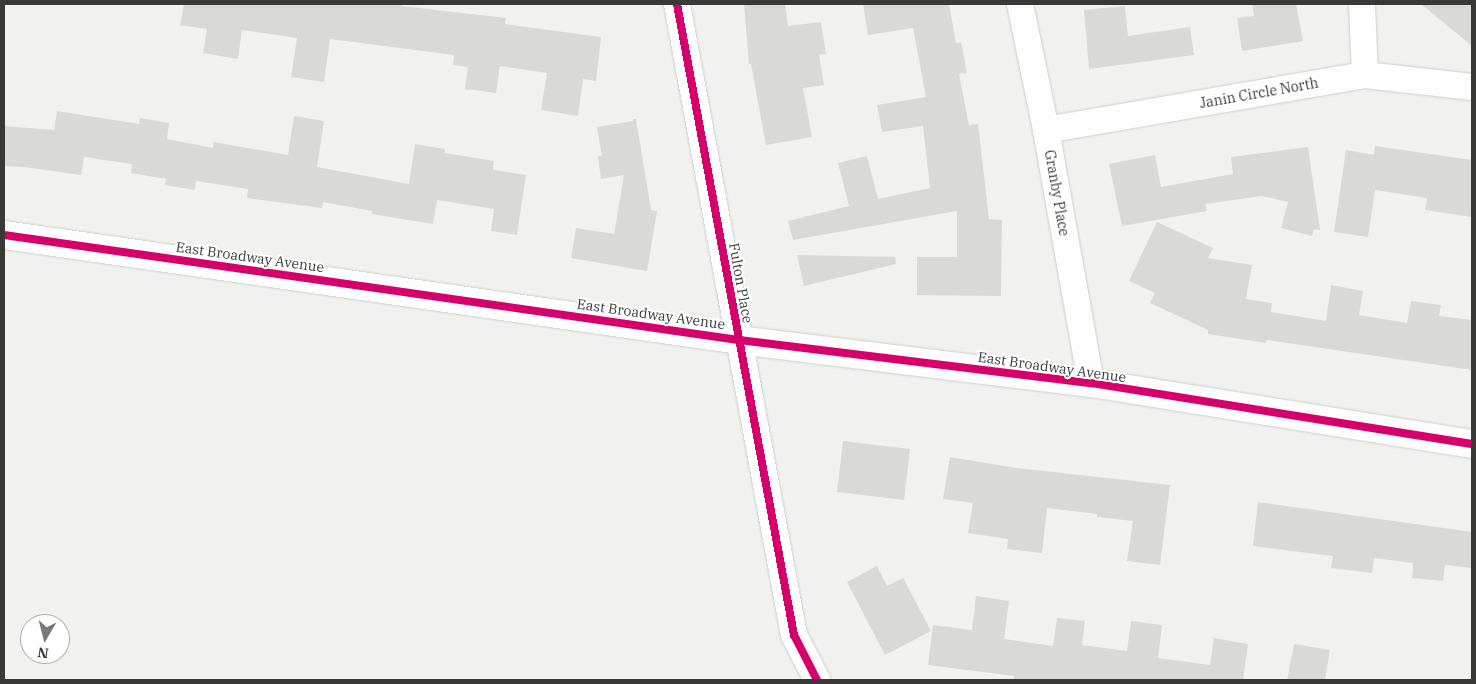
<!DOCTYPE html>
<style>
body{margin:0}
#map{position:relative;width:1476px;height:684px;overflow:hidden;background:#f1f2f0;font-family:"IBM Plex Serif",serif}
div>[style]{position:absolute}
.building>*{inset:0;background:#d9dad8}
.roads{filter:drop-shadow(0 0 1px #cdcecc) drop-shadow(0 0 1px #cdcecc)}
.minor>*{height:26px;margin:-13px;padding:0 13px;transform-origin:13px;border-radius:13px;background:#fdfdfd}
.tertiary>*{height:28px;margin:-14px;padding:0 14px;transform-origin:14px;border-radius:14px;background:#fdfdfd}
.cycleway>*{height:8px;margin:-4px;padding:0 4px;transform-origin:4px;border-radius:4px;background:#d6006c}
span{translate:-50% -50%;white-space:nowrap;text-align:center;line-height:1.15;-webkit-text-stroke:4px #fff;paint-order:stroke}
.street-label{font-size:14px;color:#393a38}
.frame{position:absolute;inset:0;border:5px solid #393a38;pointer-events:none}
.north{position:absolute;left:20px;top:614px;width:50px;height:50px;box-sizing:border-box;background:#fff;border:1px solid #b0b0af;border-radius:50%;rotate:188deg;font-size:14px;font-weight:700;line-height:20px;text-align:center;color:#393a38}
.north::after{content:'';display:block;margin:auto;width:18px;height:22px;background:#797a78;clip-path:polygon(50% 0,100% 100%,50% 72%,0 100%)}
</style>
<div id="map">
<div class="building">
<i style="clip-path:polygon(184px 4px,402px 4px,402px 6px,506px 18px,505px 24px,601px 37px,596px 81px,583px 79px,578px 116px,541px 110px,547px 73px,500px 66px,496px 93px,465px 89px,468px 67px,453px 65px,454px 55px,330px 39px,324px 82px,291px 77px,297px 38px,242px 30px,238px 59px,203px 53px,207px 29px,180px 25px)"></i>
<i style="clip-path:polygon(744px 4px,785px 4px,788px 26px,821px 22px,826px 54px,819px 55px,824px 85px,803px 88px,812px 137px,766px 145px,751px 64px,749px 64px)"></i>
<i style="clip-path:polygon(863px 4px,949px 4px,956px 43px,961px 42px,967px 73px,959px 74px,969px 125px,978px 124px,989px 219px,1002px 220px,1001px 296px,917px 295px,917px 257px,957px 257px,957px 211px,793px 240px,788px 221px,849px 206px,838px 163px,867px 156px,878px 199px,930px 188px,923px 126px,882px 132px,877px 105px,926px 97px,913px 28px,868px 35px)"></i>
<i style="clip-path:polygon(1252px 4px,1296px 4px,1303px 41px,1242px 51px,1237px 18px,1254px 16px)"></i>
<i style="clip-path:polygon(1421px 4px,1472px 4px,1472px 46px)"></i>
<i style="clip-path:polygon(1125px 6px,1128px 36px,1190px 27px,1194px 55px,1089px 69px,1084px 10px)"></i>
<i style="clip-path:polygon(57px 111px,139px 124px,140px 118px,169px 123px,167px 139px,213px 148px,214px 142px,288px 155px,294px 116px,324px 121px,317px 167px,409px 184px,415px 144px,445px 149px,445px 153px,494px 161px,493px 170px,526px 175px,517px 235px,491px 231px,494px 209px,437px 200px,433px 224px,372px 214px,372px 211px,323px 202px,322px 208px,247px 198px,248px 189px,196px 181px,195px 190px,165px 185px,166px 179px,131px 173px,132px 164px,84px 157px,81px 175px,24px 167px,4px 166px,4px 126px,54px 130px)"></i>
<i style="clip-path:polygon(633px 119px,636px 119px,651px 210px,657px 211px,647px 271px,571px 258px,576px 228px,614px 234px,624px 175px,601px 179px,598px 156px,602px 156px,597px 127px,633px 121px)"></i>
<i style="clip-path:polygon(1375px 146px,1472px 160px,1472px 217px,1425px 210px,1427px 198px,1375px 190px,1368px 237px,1334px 232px,1346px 150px,1374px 155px)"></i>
<i style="clip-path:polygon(1308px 147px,1320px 230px,1314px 229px,1312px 236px,1281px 228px,1288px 202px,1262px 196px,1205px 204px,1207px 211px,1122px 226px,1109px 164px,1155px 155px,1161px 187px,1233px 174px,1231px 157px)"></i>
<i style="clip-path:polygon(1157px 222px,1213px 248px,1208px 258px,1252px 265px,1246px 299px,1272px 303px,1271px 312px,1326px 321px,1331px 285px,1363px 291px,1359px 315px,1407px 323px,1411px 301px,1441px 305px,1439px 316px,1472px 320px,1472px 370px,1266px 340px,1266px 343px,1208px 334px,1208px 330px,1150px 303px,1155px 293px,1129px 281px)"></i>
<i style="clip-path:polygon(797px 255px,895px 257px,896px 264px,804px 286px)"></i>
<i style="clip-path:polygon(843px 441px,910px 449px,904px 500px,837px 492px)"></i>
<i style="clip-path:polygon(950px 457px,1017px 468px,1170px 485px,1160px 565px,1127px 561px,1133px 521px,1097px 517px,1097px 514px,1047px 508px,1042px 553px,1007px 549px,1008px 539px,968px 533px,973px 503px,943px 499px)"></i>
<i style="clip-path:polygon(1258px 502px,1472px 532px,1472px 568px,1445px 565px,1443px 581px,1412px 578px,1413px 563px,1374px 558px,1372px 573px,1331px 568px,1333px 556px,1253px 546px)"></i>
<i style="clip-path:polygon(877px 566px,887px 586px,903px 578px,931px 631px,885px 655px,847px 582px)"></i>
<i style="clip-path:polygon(976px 596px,1009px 601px,1004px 639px,1053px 646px,1057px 618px,1085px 621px,1082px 645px,1127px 651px,1131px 621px,1162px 625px,1158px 658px,1210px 665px,1214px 638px,1248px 644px,1243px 680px,1014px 680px,1014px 676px,928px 665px,933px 625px,972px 630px)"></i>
<i style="clip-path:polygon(1294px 644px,1330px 650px,1325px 680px,1287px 680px)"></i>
</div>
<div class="roads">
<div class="minor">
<i style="left:677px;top:4px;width:642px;rotate:79.5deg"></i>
<i style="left:794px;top:635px;width:51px;rotate:62.9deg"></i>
<i style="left:1020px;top:4px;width:129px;rotate:78.3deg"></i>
<i style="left:1046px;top:130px;width:257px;rotate:79.9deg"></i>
<i style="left:1362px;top:4px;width:71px;rotate:87.6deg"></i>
<i style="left:1046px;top:130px;width:324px;rotate:-9.8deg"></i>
<i style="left:1365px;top:75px;width:108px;rotate:6.4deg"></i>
</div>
<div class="tertiary">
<i style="left:4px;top:235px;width:742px;rotate:8.13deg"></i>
<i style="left:739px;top:340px;width:355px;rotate:7deg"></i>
<i style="left:1091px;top:383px;width:386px;rotate:9.1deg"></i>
</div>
</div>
<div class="cycleway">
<i style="left:677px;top:4px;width:642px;rotate:79.5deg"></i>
<i style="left:794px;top:635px;width:51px;rotate:62.9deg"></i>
<i style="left:4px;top:235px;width:742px;rotate:8.13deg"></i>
<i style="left:739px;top:340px;width:355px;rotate:7deg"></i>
<i style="left:1091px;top:383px;width:386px;rotate:9.1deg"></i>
</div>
<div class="street-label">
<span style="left:1259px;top:93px;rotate:-10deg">Janin Circle North</span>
<span style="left:1057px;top:193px;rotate:80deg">Granby Place</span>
<span style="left:250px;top:257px;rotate:8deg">East Broadway Avenue</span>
<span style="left:741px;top:283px;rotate:80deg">Fulton Place</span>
<span style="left:651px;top:314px;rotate:8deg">East Broadway Avenue</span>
<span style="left:1052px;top:367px;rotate:8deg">East Broadway Avenue</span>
</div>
<div class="frame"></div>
<div class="north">N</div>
</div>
